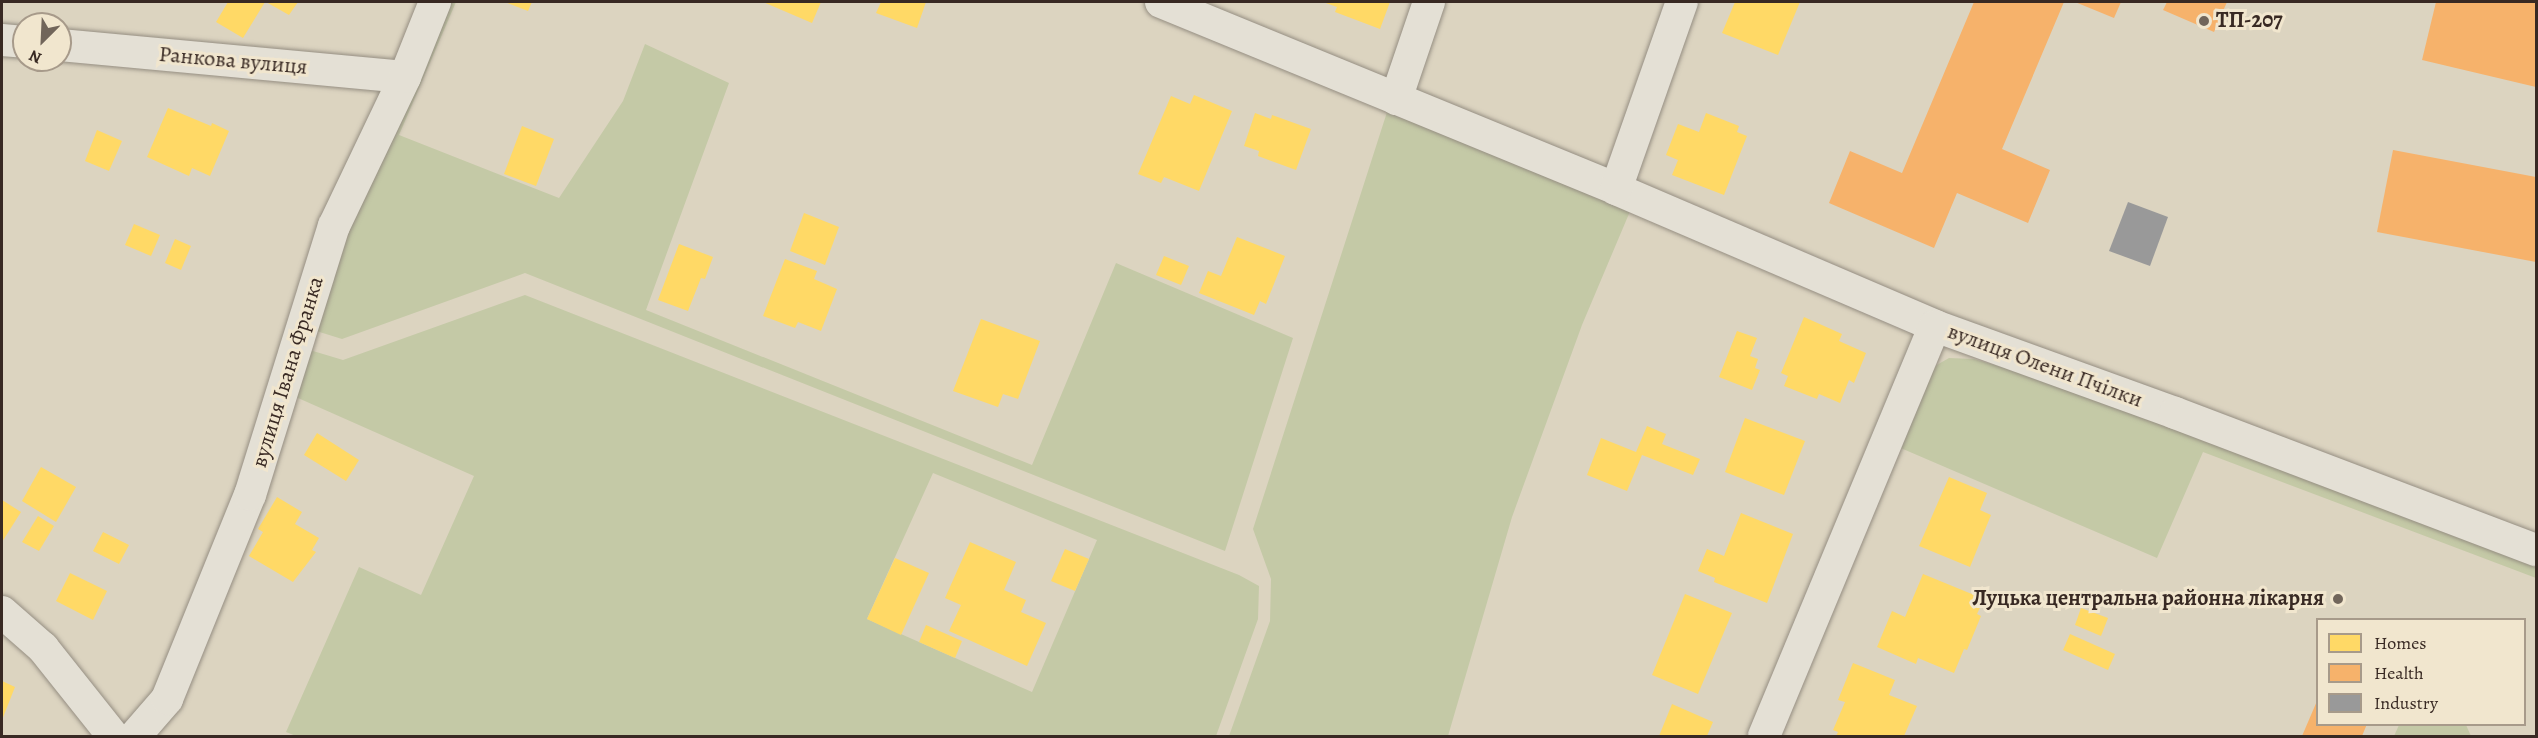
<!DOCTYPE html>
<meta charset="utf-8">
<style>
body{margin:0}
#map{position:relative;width:2538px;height:738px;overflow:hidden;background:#dcd4c0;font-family:Alegreya,serif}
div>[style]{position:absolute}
.green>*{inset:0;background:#c4c9a6}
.homes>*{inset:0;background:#ffd966}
.health>*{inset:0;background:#f6b26b}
.industry>*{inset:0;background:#999}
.roads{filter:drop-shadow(0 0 2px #958e82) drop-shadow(0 0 2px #958e82)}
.minor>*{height:32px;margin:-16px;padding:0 16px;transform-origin:16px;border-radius:16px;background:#e4e0d5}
.dots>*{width:16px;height:16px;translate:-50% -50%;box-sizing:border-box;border:3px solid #f1e6ce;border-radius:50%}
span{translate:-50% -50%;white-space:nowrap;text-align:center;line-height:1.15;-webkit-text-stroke:6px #f1e6ce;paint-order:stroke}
.poi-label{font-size:22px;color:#382923;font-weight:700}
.left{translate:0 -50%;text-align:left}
.right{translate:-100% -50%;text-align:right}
.street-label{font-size:22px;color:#382923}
.frame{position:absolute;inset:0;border:3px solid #382923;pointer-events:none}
.legend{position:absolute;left:2316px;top:618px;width:210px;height:108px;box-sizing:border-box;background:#f1e6ce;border:2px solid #a79a8a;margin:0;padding:8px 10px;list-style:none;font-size:18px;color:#382923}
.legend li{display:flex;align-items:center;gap:12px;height:30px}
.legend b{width:30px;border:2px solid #a79a8a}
.north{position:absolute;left:12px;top:12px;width:60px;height:60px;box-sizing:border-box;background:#f1e6ce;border:2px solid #a79a8a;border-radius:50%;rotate:204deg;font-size:16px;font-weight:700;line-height:24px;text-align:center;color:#382923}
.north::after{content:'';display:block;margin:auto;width:21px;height:27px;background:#71655a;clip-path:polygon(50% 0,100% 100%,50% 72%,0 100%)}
</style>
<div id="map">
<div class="green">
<i style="clip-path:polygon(448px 2px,456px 2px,399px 135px,559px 198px,623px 101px,645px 44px,729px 83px,646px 310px,1032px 465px,1116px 263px,1293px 338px,1225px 551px,525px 273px,342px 339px,310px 329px,341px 228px)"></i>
<i style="clip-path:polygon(1388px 109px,1631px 209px,1582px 325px,1512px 517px,1448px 736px,1229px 736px,1270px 621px,1271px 579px,1253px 529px)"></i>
<i style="clip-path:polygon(evenodd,525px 295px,1239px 575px,1259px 586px,1258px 619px,1216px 736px,296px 736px,286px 732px,359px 567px,421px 595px,474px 476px,289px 394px,303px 348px,343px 360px,525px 295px,933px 473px,1097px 540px,1032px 692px,867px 619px,933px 473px)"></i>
<i style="clip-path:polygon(1949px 358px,1974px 359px,2074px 388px,2536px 560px,2536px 578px,2203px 452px,2157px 558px,1896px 446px,1935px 366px)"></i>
<i style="clip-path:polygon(2399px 725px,2466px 725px,2471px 736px,2394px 736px)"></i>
</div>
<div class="homes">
<i style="clip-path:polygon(228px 2px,265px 2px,243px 38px,216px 22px)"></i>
<i style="clip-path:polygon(266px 2px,298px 2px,289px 15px)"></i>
<i style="clip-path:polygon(505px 2px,532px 2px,528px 11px)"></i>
<i style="clip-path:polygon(763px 2px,821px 2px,812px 23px)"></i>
<i style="clip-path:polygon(881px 2px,926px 2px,917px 28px,876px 13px)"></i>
<i style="clip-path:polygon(1323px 2px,1390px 2px,1380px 29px,1335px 12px,1337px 7px)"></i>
<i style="clip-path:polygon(1735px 2px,1800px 2px,1778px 55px,1722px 33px)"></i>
<i style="clip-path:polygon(1194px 95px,1232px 111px,1199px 191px,1164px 177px,1161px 183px,1138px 174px,1171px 96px,1190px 104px)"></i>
<i style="clip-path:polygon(168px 108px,211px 126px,212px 123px,229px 131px,210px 176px,192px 168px,189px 176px,147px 157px)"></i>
<i style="clip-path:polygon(1255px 113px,1271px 119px,1272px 115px,1311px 129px,1296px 170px,1258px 156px,1259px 151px,1244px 146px)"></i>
<i style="clip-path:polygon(1706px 113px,1739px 126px,1737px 132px,1747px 136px,1724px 195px,1672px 175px,1678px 160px,1666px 155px,1678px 124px,1699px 132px)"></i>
<i style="clip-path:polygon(522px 126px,554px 139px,536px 186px,504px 174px)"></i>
<i style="clip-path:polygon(97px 130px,122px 141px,109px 171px,85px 161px)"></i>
<i style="clip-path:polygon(804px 213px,839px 227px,825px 265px,790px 251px)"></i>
<i style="clip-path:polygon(134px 224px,160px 235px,151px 256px,125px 245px)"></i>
<i style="clip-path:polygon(1237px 237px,1285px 256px,1266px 304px,1260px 301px,1254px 315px,1199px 293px,1208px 271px,1221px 276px)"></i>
<i style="clip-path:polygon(175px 239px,191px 246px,181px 270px,165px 263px)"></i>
<i style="clip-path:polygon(679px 244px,713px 257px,705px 279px,701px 278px,688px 311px,658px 300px)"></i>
<i style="clip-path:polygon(1164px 256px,1189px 266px,1181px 285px,1156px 275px)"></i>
<i style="clip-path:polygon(785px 259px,817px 271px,814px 279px,837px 289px,821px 331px,798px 322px,795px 328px,763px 316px)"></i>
<i style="clip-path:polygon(1804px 317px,1842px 334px,1839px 341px,1866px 353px,1854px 383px,1849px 380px,1840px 403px,1819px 394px,1817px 399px,1784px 386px,1788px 376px,1781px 373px)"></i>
<i style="clip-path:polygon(981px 319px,1040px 341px,1018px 399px,1003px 394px,998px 407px,953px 391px)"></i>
<i style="clip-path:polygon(1737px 331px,1757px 338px,1750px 356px,1758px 359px,1755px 368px,1760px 370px,1752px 390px,1719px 377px)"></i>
<i style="clip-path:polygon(1745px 418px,1805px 441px,1784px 495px,1725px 472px)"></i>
<i style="clip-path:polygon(1647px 426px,1666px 434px,1662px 444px,1700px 459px,1693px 475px,1642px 455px,1627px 491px,1587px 475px,1601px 438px,1636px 452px)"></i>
<i style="clip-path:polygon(317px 433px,359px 460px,346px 481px,304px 455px)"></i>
<i style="clip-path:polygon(41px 467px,76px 487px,56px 522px,22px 501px)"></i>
<i style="clip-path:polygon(1949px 477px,1987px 493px,1980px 510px,1991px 515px,1970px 567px,1919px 546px)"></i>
<i style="clip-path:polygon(277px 497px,302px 512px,295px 524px,319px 538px,312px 550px,316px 552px,293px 582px,249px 556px,263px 532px,258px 529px)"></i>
<i style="clip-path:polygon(2px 500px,21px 512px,2px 542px)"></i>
<i style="clip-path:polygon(1741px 513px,1793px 534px,1767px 603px,1714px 582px,1715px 578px,1698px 571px,1707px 549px,1724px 556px)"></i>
<i style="clip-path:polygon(38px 516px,54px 526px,39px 551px,22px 542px)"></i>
<i style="clip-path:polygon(103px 532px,129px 545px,119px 564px,93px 551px)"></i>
<i style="clip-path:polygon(970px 542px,1016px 562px,1004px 590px,1026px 600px,1021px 612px,1046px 623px,1027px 666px,949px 631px,961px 605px,945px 598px)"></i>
<i style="clip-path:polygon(1065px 549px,1089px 559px,1075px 591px,1051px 581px)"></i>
<i style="clip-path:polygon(895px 558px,929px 573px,901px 635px,867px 619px)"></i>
<i style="clip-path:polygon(70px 573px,107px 591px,93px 620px,56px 601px)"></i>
<i style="clip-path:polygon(1923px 574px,1984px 599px,1977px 614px,1981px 616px,1967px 650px,1964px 649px,1954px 673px,1918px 658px,1916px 664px,1877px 647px,1892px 611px,1905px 617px)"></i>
<i style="clip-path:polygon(1685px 594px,1732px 613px,1698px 694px,1652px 675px)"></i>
<i style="clip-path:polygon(2081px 608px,2108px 618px,2101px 636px,2075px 625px)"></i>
<i style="clip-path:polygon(926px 625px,962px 641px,955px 658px,919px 642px)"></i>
<i style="clip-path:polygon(2070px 634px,2115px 654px,2108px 670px,2063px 650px)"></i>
<i style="clip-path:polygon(1853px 663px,1895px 680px,1889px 695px,1917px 706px,1904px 736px,1836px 736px,1838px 732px,1833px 730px,1845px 702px,1838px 700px)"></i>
<i style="clip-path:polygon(2px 681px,15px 687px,2px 720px)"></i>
<i style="clip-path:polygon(1672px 704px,1713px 722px,1707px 736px,1659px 736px)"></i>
</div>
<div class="health">
<i style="clip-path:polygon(1974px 2px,2064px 2px,2002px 149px,2050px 170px,2028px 223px,1957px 193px,1934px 248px,1829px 203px,1850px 151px,1902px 173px)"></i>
<i style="clip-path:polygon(2075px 2px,2121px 2px,2114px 18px)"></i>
<i style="clip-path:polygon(2167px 2px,2227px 2px,2214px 32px,2163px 10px)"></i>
<i style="clip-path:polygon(2436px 2px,2536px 3px,2536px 87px,2422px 60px)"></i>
<i style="clip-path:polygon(2393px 150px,2536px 177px,2536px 262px,2377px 232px)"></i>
<i style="clip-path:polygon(2317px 701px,2318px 724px,2367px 724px,2362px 736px,2302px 736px)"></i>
</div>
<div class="industry">
<i style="clip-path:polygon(2128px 202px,2168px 217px,2150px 266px,2109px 251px)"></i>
</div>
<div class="roads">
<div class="minor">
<i style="left:1161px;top:2px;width:492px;rotate:22.3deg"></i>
<i style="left:1616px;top:189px;width:347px;rotate:23.2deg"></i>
<i style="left:1935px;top:326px;width:255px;rotate:19.9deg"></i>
<i style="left:2175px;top:413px;width:386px;rotate:20.8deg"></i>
<i style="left:2px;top:40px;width:22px;rotate:5deg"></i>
<i style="left:60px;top:45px;width:346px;rotate:5.3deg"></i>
<i style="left:1396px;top:99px;width:102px;rotate:-71.2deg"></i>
<i style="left:1616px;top:189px;width:198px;rotate:-70.6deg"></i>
<i style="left:2px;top:612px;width:55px;rotate:41.3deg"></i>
<i style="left:43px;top:648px;width:112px;rotate:51.5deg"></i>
<i style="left:135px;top:736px;width:49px;rotate:-49.1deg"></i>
<i style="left:167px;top:699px;width:220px;rotate:-67.9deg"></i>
<i style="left:250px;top:495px;width:282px;rotate:-72.7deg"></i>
<i style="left:334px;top:226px;width:165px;rotate:-64.5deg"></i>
<i style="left:405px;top:77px;width:81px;rotate:-68.2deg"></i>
<i style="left:1764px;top:736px;width:444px;rotate:-67.4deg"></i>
</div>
</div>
<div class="dots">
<i style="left:2204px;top:21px;background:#71655a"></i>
<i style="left:2338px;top:599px;background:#71655a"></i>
</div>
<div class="poi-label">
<span class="left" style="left:2216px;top:21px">ТП-207</span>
<span class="right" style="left:2324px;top:599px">Луцька центральна районна лікарня</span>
</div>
<div class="street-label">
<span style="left:233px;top:61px;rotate:5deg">Ранкова вулиця</span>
<span style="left:2045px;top:366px;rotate:20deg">вулиця Олени Пчілки</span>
<span style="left:288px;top:372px;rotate:-73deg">вулиця Івана Франка</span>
</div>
<div class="frame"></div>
<ul class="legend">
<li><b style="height:16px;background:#ffd966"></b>Homes</li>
<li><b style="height:16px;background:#f6b26b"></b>Health</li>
<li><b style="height:16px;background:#999"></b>Industry</li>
</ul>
<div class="north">N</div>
</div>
